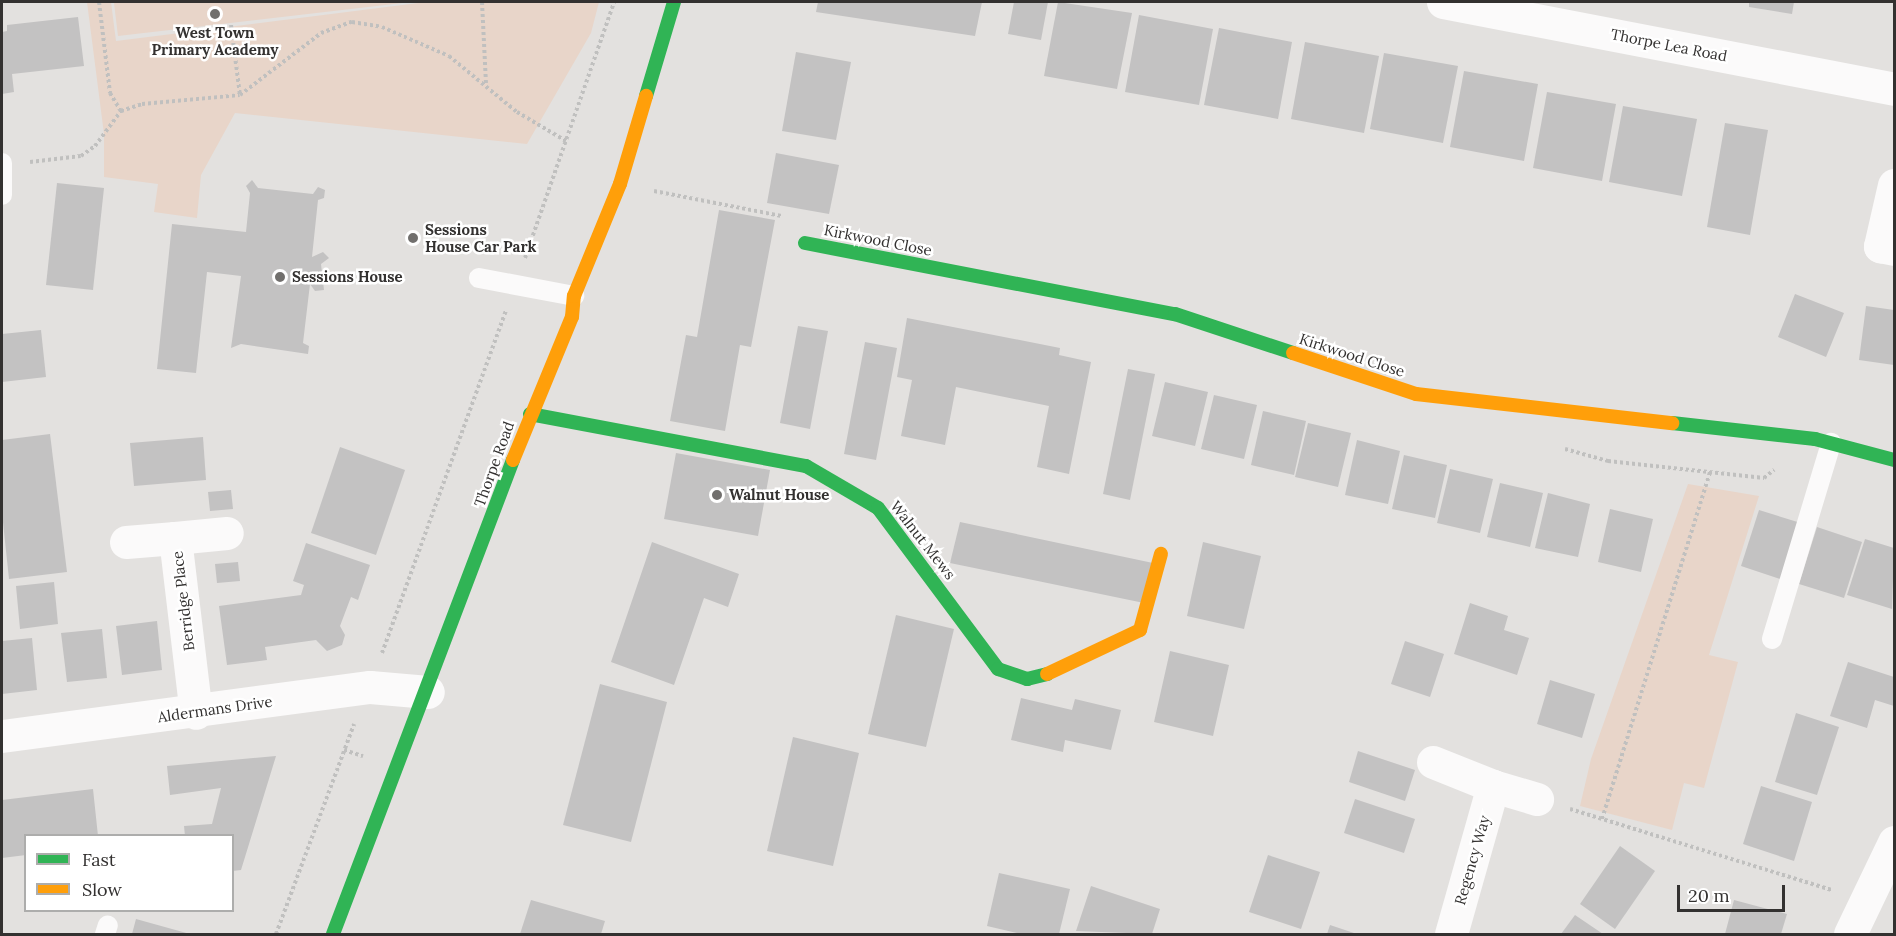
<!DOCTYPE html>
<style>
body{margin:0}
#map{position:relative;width:1896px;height:936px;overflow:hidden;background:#e3e1df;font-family:Lora,serif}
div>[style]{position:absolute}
.green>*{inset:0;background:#e8d5c9}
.building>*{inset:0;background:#c3c2c2}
.path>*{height:4px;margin-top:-2px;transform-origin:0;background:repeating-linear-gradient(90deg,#c0c0bf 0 3px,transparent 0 6px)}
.lane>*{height:20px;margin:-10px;padding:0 10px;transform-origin:10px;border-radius:10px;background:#fbfafa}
.street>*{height:33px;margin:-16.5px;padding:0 16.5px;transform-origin:16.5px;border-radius:16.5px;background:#fbfafa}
.fast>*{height:14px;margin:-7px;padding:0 7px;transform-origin:7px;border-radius:7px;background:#30b455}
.slow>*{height:14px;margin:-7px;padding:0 7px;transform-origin:7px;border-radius:7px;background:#ff9f0a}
.dots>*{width:16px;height:16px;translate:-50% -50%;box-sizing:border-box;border:3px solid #fff;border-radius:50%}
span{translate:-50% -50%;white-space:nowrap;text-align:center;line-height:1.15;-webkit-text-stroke:5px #fff;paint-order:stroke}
.poi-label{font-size:15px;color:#333130;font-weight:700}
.left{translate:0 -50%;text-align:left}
.street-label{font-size:15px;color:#333130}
.frame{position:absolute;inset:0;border:3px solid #333130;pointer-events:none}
.legend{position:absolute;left:24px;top:834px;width:210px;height:78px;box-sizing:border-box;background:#fff;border:2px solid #adadac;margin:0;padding:8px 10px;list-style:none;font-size:18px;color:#333130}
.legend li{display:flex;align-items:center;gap:12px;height:30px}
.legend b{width:30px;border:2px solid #adadac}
.scale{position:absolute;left:1677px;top:885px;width:108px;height:27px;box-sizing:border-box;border:3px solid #333130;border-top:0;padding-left:8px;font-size:18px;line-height:21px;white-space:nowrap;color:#333130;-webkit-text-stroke:4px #fff;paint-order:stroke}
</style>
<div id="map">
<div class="green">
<i style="clip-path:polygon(87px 2px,111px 2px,116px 41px,426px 2px,599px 2px,591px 33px,527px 144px,235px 113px,201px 175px,197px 218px,154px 212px,158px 184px,104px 177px,104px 134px)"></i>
<i style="clip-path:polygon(133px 2px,411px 2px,118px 36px,114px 3px)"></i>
<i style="clip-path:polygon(1688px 484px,1759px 496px,1709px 655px,1738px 662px,1704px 788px,1684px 783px,1672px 830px,1580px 806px,1591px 759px)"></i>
</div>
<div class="building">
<i style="clip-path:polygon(818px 2px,982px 2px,975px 36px,816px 12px)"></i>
<i style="clip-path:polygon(1014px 2px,1048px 2px,1041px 40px,1008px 34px)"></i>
<i style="clip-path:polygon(1058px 2px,1132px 13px,1117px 89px,1044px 76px)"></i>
<i style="clip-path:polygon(1749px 2px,1794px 2px,1792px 14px,1749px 7px)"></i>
<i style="clip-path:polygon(1139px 15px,1213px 29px,1199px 105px,1125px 92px)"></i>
<i style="clip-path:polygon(78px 17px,84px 66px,12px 74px,14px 92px,2px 94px,2px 32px,7px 31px,7px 25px)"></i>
<i style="clip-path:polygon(1219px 28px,1292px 42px,1278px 119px,1204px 105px)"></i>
<i style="clip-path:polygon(1305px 42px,1379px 56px,1364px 133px,1291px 119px)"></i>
<i style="clip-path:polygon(796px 52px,851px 62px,836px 140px,782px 131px)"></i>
<i style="clip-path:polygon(1384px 53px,1458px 66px,1443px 143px,1370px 129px)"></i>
<i style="clip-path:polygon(1464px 71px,1538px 84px,1524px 161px,1450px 147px)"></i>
<i style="clip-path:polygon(1547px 92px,1616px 104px,1602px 181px,1533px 168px)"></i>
<i style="clip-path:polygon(1623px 106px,1697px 119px,1682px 196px,1609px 182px)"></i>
<i style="clip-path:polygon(1725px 123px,1768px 130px,1750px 235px,1707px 227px)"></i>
<i style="clip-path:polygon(776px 153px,839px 165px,829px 214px,767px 203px)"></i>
<i style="clip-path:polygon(252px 180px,258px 188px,313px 194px,318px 187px,325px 190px,324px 198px,318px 200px,312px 257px,323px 252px,329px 258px,321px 264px,324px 290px,315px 291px,310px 284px,303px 343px,309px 346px,308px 354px,241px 344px,231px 348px,241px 276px,207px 272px,196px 373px,157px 369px,172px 224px,246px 232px,250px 193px,246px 186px)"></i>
<i style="clip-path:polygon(57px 183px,104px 188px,93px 290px,46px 285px)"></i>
<i style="clip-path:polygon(719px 210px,775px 220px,751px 347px,740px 345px,725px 431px,670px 421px,686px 335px,697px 337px)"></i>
<i style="clip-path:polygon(1795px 294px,1844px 313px,1826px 357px,1778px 337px)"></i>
<i style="clip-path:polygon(1866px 306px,1894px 310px,1894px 365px,1859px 360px)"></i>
<i style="clip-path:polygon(907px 318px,1060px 348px,1059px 355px,1091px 362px,1069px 474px,1037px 467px,1049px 406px,956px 387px,945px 445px,901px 436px,912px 380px,897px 377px)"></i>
<i style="clip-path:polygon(798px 326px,828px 331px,810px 429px,780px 423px)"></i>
<i style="clip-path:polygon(41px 330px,46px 377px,2px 382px,2px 334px)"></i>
<i style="clip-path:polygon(865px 342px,897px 348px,876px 460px,844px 454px)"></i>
<i style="clip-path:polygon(1128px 369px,1155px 374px,1130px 500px,1103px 494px)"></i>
<i style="clip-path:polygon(1165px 382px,1208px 392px,1195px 446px,1152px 436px)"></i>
<i style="clip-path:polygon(1214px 395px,1257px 405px,1244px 459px,1201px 449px)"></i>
<i style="clip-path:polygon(1263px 411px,1306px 421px,1294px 475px,1251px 465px)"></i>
<i style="clip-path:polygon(1308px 423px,1351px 433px,1338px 487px,1295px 477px)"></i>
<i style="clip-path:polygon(50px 434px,67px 572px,9px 579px,2px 513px,2px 440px)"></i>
<i style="clip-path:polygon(203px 437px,206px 480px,134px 486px,130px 443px)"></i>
<i style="clip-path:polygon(1357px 440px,1400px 451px,1388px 504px,1345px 495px)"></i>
<i style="clip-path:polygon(340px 447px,405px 470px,376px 555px,311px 533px)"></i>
<i style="clip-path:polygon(676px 453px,770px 470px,758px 536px,664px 519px)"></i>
<i style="clip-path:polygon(1404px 455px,1447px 465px,1435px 518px,1392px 509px)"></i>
<i style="clip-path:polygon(1450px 469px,1493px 479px,1480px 533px,1437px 523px)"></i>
<i style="clip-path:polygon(1500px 483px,1543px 493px,1530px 547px,1487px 537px)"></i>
<i style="clip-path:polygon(231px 490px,233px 509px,210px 511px,208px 492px)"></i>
<i style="clip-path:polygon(1548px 493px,1590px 504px,1578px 557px,1535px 548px)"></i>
<i style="clip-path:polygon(1610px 509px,1653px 519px,1641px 572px,1598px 562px)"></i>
<i style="clip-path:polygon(1759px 510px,1804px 524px,1786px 581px,1741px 566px)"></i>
<i style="clip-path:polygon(960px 522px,1153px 563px,1144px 603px,950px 563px)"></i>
<i style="clip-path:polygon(1817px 527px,1862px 542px,1844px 598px,1799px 584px)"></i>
<i style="clip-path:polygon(1865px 539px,1894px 548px,1892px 609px,1847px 595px)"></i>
<i style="clip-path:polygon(652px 542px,739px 574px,728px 607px,704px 598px,674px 685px,611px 662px)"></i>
<i style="clip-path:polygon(1203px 542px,1261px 556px,1244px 629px,1187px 616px)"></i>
<i style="clip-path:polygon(306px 543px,370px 565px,358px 600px,351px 597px,340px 626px,345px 635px,342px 645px,327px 651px,316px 640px,265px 647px,267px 660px,227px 665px,219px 606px,301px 595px,304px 585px,293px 581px)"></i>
<i style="clip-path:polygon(238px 562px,240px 581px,217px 583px,215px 564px)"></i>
<i style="clip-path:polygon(54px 582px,58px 624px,20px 629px,16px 586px)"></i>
<i style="clip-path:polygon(1470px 603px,1508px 616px,1504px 630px,1529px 638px,1517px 675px,1454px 654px)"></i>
<i style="clip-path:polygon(896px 615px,954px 629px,926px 747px,868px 734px)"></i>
<i style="clip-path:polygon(157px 621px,162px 670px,122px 675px,116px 626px)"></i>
<i style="clip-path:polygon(102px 629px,107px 678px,67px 682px,61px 633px)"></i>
<i style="clip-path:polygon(32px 638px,37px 690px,2px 694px,2px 641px)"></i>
<i style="clip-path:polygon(1405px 641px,1444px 654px,1430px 697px,1391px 684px)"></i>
<i style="clip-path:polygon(1170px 651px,1229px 665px,1213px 736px,1154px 722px)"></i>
<i style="clip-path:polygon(1848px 662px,1894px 677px,1894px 706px,1875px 700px,1867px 728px,1830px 716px)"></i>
<i style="clip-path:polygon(1550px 680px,1595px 694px,1582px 738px,1537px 724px)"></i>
<i style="clip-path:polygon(600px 684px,667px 702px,631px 842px,563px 825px)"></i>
<i style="clip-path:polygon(1021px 698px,1072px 710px,1075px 699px,1121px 710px,1111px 750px,1065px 740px,1063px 752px,1011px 740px)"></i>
<i style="clip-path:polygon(1796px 713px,1839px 727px,1817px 795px,1775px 782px)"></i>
<i style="clip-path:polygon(793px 737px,859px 753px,833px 866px,767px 851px)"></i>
<i style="clip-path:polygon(1358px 751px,1415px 770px,1405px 801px,1349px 782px)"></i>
<i style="clip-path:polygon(276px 756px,241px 870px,232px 871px,232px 836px,185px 836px,184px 826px,212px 824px,221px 788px,170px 795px,167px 766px)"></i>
<i style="clip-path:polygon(1761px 786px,1812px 802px,1794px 861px,1743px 844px)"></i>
<i style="clip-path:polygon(93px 789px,98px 836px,26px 836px,26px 855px,2px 858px,2px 800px)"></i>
<i style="clip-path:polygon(1355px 799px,1415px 819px,1404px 853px,1344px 833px)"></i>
<i style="clip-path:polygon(1620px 846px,1655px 871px,1615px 929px,1580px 904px)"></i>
<i style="clip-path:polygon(1268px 855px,1320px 872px,1301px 929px,1249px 912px)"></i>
<i style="clip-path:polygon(999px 873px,1070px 889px,1059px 934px,1021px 934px,987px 926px)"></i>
<i style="clip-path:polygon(1091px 886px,1160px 909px,1152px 934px,1076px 931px)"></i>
<i style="clip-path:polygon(531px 900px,605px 921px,601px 934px,520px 934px)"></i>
<i style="clip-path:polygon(1734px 900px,1787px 914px,1781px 934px,1725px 934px)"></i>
<i style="clip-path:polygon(1575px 915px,1603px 934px,1561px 934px)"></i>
<i style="clip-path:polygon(136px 919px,190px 934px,132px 934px)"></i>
<i style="clip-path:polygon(1330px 925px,1357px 934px,1327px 934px)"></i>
</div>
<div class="path">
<i style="left:99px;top:2px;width:92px;rotate:83.1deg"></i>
<i style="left:110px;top:93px;width:21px;rotate:59deg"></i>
<i style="left:482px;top:2px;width:82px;rotate:87.2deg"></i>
<i style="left:231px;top:25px;width:71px;rotate:82.7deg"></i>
<i style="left:30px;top:162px;width:51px;rotate:-6.7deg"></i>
<i style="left:81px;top:156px;width:17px;rotate:-36deg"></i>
<i style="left:95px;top:146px;width:44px;rotate:-53.4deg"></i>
<i style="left:121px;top:111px;width:22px;rotate:-18deg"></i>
<i style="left:142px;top:104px;width:98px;rotate:-5.2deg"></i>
<i style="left:240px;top:95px;width:102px;rotate:-37.4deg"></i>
<i style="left:321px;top:33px;width:33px;rotate:-20deg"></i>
<i style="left:352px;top:22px;width:30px;rotate:9deg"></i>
<i style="left:382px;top:27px;width:73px;rotate:23.4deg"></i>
<i style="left:449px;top:56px;width:88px;rotate:39.5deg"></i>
<i style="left:517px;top:112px;width:57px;rotate:30.6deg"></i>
<i style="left:654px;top:191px;width:130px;rotate:11.1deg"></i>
<i style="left:525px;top:258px;width:271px;rotate:-70.8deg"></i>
<i style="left:1565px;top:449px;width:45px;rotate:15.6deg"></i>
<i style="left:1608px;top:461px;width:157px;rotate:6.2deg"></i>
<i style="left:1764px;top:478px;width:13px;rotate:-39deg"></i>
<i style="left:382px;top:653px;width:365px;rotate:-70.1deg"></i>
<i style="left:344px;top:750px;width:20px;rotate:18deg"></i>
<i style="left:1570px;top:809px;width:274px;rotate:17.2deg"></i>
<i style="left:1602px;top:819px;width:363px;rotate:-72.7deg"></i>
<i style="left:276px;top:934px;width:224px;rotate:-69.6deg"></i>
</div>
<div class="lane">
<i style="left:2px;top:163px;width:32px;rotate:90deg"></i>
<i style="left:479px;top:278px;width:97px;rotate:10.7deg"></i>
<i style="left:1772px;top:639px;width:205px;rotate:-73.2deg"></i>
<i style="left:105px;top:934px;width:9px;rotate:-72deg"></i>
</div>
<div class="street">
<i style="left:1443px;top:2px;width:459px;rotate:10.9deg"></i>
<i style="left:1894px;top:185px;width:63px;rotate:102.9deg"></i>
<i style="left:1880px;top:246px;width:14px;rotate:12deg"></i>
<i style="left:175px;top:538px;width:52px;rotate:-5.5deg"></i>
<i style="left:126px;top:542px;width:49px;rotate:-4.7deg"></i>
<i style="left:175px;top:538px;width:176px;rotate:83.2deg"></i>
<i style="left:2px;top:736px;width:371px;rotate:-7.6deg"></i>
<i style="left:370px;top:687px;width:58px;rotate:4.9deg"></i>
<i style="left:1433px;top:762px;width:65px;rotate:21.8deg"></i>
<i style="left:1451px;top:934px;width:154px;rotate:-74.2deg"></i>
<i style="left:1493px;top:786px;width:46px;rotate:16.5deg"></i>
<i style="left:1850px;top:934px;width:102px;rotate:-64.4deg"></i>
</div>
<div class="fast">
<i style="left:646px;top:96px;width:98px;rotate:-73.4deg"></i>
<i style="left:805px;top:243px;width:377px;rotate:10.9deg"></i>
<i style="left:1175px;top:314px;width:124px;rotate:18.3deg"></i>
<i style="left:530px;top:414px;width:281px;rotate:10.7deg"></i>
<i style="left:806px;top:466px;width:83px;rotate:30.3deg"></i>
<i style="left:878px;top:508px;width:201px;rotate:53.3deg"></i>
<i style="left:998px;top:669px;width:31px;rotate:19deg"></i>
<i style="left:1027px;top:679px;width:21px;rotate:-14deg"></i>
<i style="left:1672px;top:423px;width:144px;rotate:6.4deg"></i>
<i style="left:1815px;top:439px;width:82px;rotate:14.9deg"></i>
<i style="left:333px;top:934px;width:507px;rotate:-69.21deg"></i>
</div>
<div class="slow">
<i style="left:1293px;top:353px;width:130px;rotate:18.4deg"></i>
<i style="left:1416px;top:394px;width:258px;rotate:6.5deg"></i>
<i style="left:513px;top:460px;width:155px;rotate:-67.6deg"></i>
<i style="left:572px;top:317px;width:21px;rotate:-85deg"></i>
<i style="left:574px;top:296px;width:121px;rotate:-67.7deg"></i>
<i style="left:620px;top:184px;width:92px;rotate:-73.5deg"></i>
<i style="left:1047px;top:674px;width:103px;rotate:-25.3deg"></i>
<i style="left:1140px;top:630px;width:79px;rotate:-74.6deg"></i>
</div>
<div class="dots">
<i style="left:215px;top:14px;background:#716f6d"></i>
<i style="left:413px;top:238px;background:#716f6d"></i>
<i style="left:280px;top:277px;background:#716f6d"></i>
<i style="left:717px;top:495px;background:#716f6d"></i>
</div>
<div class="poi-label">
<span style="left:215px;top:41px">West Town<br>Primary Academy</span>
<span class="left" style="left:425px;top:238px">Sessions<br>House Car Park</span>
<span class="left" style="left:292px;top:277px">Sessions House</span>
<span class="left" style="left:729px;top:495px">Walnut House</span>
</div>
<div class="street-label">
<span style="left:1669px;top:45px;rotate:11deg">Thorpe Lea Road</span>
<span style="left:878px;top:240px;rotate:11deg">Kirkwood Close</span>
<span style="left:1352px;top:355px;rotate:18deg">Kirkwood Close</span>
<span style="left:494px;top:464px;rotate:-70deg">Thorpe Road</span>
<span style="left:923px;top:540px;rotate:52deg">Walnut Mews</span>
<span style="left:183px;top:601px;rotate:-97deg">Berridge Place</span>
<span style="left:215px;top:709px;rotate:-8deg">Aldermans Drive</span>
<span style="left:1472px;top:860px;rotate:-74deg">Regency Way</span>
</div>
<div class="frame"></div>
<ul class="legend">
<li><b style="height:8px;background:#30b455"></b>Fast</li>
<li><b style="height:8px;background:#ff9f0a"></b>Slow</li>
</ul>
<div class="scale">20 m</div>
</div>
